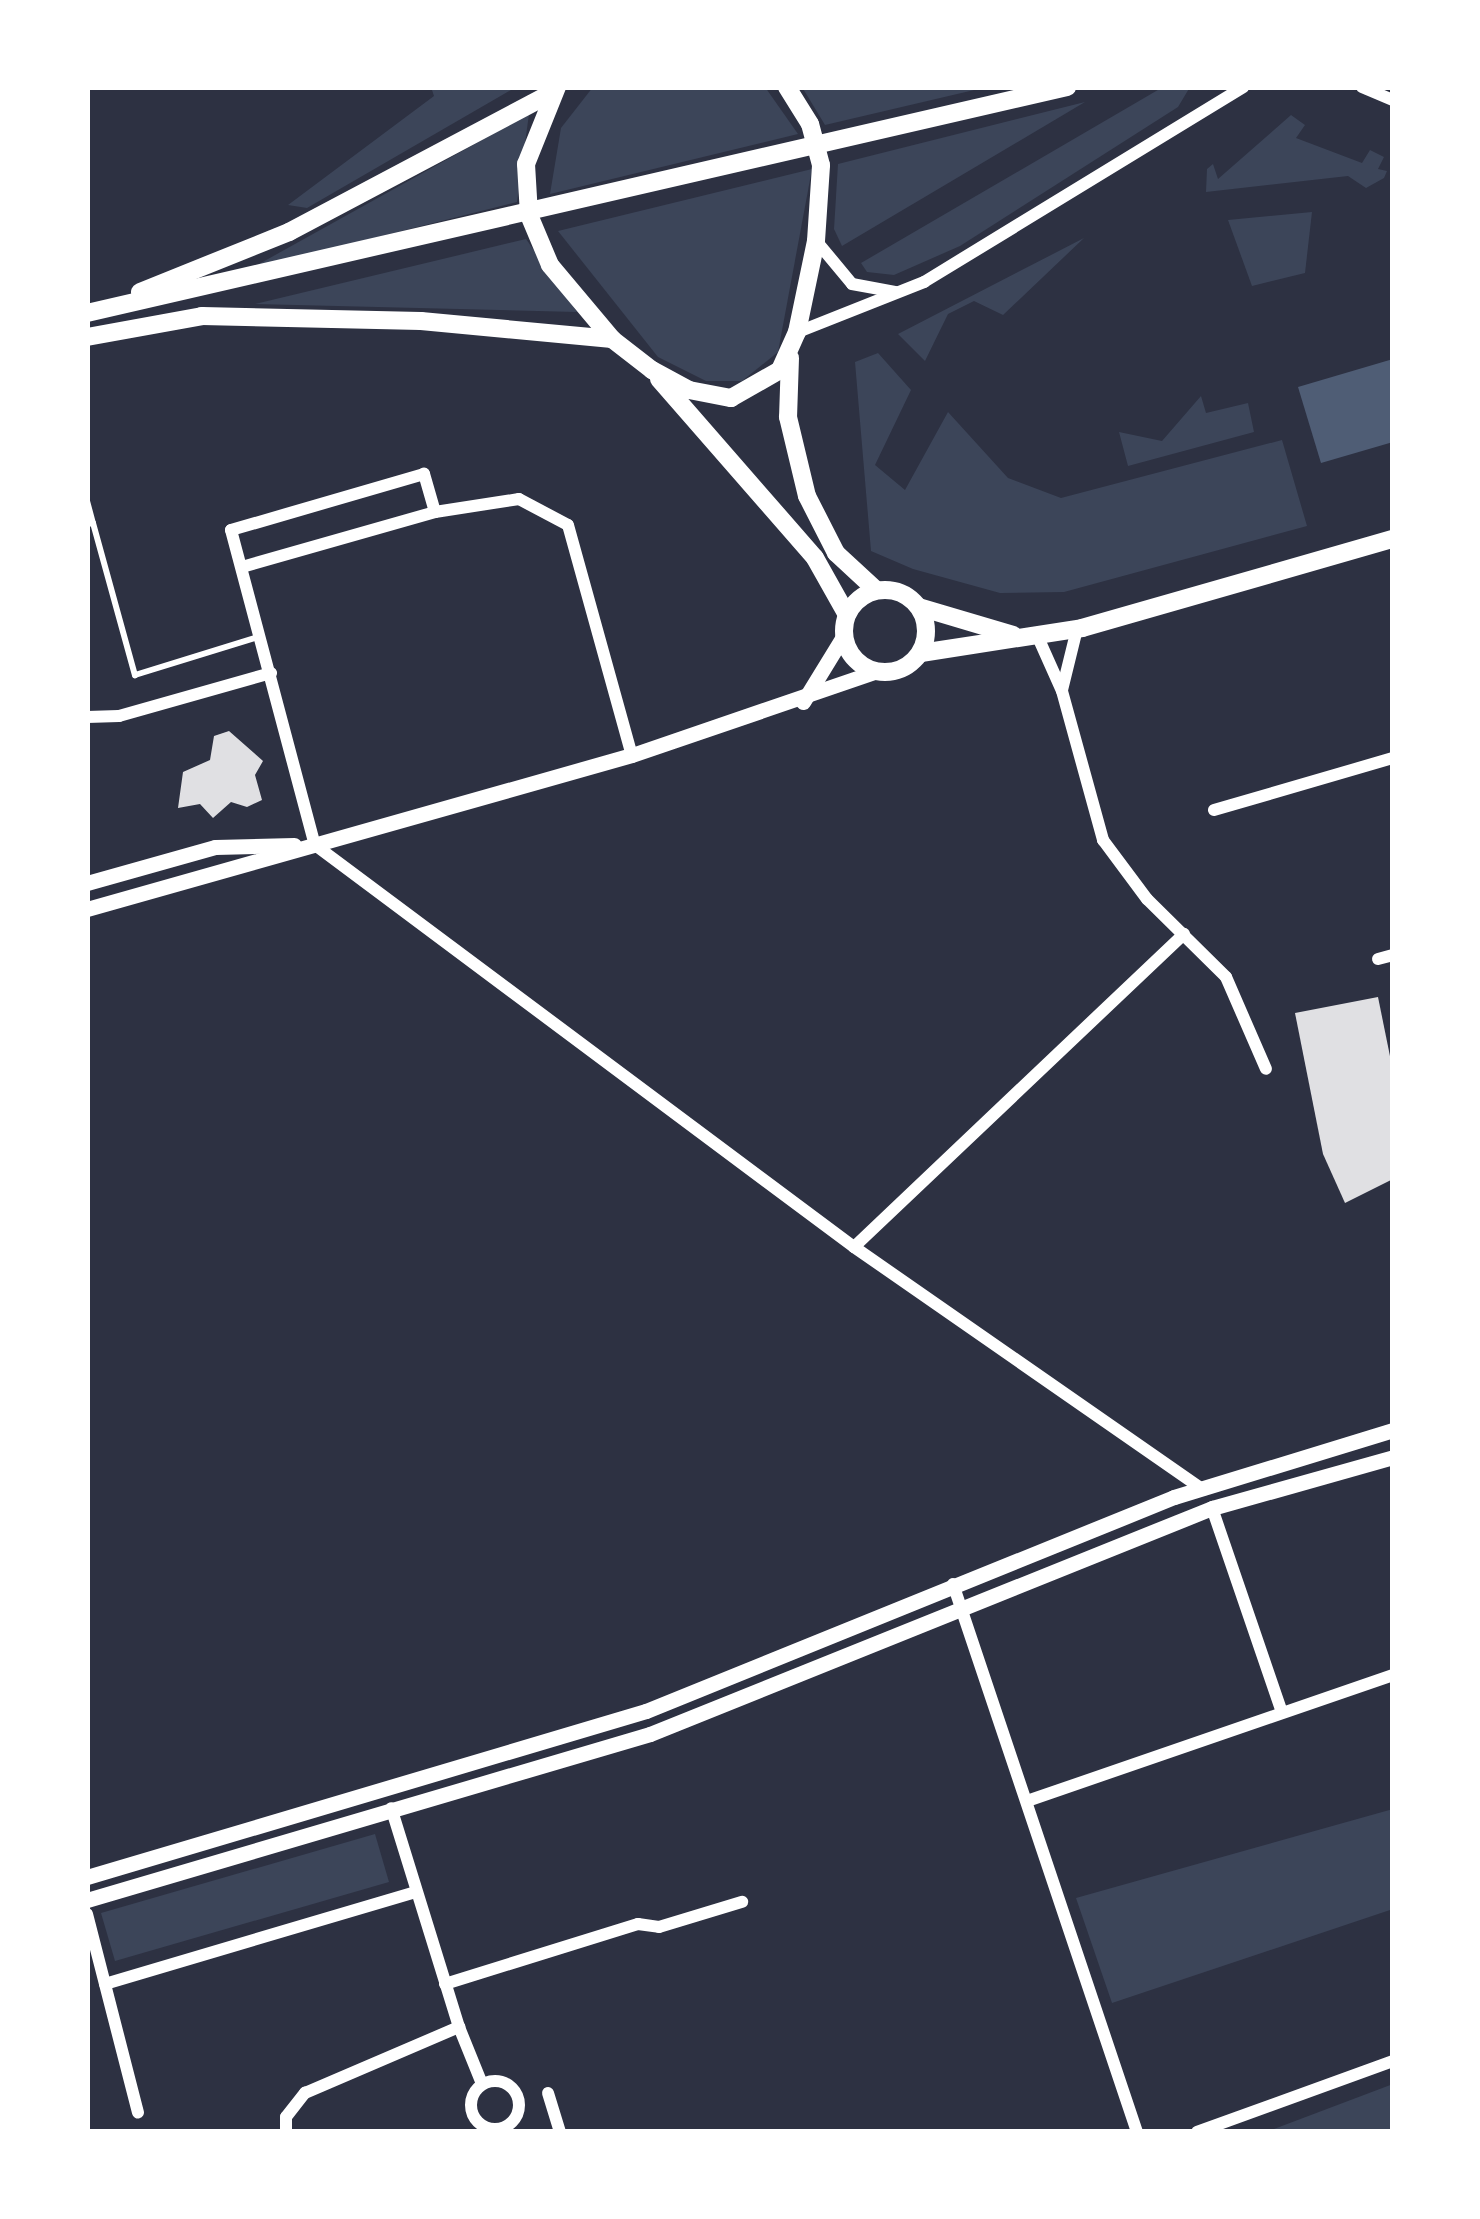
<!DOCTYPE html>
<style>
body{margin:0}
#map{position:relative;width:1480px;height:2219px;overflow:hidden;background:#2d3142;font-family:"Space Grotesk",sans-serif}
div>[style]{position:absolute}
.green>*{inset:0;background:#3c4559}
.water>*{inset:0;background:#4f5d75}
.building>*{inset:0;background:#e0e0e3}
.service>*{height:6px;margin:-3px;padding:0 3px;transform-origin:3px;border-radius:3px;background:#fff}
.minor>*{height:12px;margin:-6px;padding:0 6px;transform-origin:6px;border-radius:6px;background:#fff}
.minor>.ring{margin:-6px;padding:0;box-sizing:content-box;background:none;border:12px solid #fff;border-radius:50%}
.tertiary>*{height:15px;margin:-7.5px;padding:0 7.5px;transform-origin:7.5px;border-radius:7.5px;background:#fff}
.primary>*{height:18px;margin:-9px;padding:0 9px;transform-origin:9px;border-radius:9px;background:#fff}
.primary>.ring{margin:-9px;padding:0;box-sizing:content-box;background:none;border:18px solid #fff;border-radius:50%}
span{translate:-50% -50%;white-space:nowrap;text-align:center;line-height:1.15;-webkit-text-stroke:12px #fff;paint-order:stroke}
.frame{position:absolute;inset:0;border:90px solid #fff;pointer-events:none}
</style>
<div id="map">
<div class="green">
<i style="clip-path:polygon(431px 87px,516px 87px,307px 208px,288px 205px,434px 96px)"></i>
<i style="clip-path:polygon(593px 87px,765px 87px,798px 134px,550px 194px,561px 128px)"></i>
<i style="clip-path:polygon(802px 87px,987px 87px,825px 125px)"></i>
<i style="clip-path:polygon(1163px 87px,1190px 87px,1178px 107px,960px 246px,894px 275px,867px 272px,861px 263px)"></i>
<i style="clip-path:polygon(1085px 102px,842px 246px,834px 229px,838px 164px)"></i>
<i style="clip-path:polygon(529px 114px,517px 202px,250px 269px)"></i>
<i style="clip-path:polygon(1291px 115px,1305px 125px,1296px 138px,1362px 163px,1370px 150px,1384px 157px,1378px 169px,1387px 171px,1384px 178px,1366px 188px,1348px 176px,1206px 192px,1207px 169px,1213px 164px,1218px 179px)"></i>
<i style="clip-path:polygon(812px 169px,778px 352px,742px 381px,706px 381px,658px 357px,558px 231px)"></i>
<i style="clip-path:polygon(1312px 212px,1305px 273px,1252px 286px,1228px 220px)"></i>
<i style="clip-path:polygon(1084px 238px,1003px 315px,974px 301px,948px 314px,925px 361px,898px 334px)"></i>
<i style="clip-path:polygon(526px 239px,577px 312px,255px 304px)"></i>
<i style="clip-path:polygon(878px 353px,911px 390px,875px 465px,905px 490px,948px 412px,1008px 478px,1061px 498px,1282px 440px,1307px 526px,1064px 592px,1000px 593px,913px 569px,871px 551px,855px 362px)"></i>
<i style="clip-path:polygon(1201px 396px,1206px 413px,1248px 403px,1254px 432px,1128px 466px,1119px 432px,1162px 441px)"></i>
<i style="clip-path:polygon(1393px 1809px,1393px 1909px,1112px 2003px,1076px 1898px)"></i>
<i style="clip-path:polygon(375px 1834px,389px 1882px,115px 1961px,101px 1913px)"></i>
<i style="clip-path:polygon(1393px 2084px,1393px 2132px,1266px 2132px)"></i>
</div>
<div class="water">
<i style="clip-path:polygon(1393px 359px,1393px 442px,1321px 463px,1298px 387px)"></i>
</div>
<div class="building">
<i style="clip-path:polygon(229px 731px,263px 761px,255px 775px,262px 800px,247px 807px,231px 802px,213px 818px,200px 804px,178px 808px,183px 772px,210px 760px,214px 736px)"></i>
<i style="clip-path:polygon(1378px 997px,1393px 1071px,1393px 1179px,1345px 1203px,1323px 1154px,1295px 1013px)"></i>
</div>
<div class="service">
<i style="left:87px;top:501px;width:23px;rotate:75deg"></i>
<i style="left:87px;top:524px;width:6px;rotate:-9deg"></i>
<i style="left:93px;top:523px;width:158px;rotate:74.6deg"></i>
<i style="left:135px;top:675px;width:129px;rotate:-17.2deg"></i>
</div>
<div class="minor">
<i style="left:1362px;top:87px;width:34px;rotate:23deg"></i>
<i style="left:818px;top:243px;width:53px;rotate:50.3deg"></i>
<i style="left:852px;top:284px;width:45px;rotate:10.3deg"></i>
<i style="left:798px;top:332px;width:136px;rotate:-21.6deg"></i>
<i style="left:924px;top:282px;width:374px;rotate:-31.4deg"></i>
<i style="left:435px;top:512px;width:40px;rotate:-106deg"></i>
<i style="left:424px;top:474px;width:201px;rotate:163.8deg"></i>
<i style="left:231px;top:530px;width:326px;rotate:75.1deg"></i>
<i style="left:315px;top:845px;width:672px;rotate:36.72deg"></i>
<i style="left:854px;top:1247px;width:422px;rotate:34.8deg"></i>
<i style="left:242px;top:567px;width:201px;rotate:-15.9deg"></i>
<i style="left:435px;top:512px;width:85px;rotate:-8.8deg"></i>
<i style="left:519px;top:499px;width:55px;rotate:28deg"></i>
<i style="left:568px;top:525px;width:239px;rotate:74.5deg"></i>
<i style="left:1037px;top:635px;width:61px;rotate:65.9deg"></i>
<i style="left:1062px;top:691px;width:155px;rotate:74.6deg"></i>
<i style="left:1103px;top:840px;width:74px;rotate:53.3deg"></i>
<i style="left:1147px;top:899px;width:111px;rotate:44.6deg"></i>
<i style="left:1226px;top:977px;width:100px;rotate:66.5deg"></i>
<i style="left:1062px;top:690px;width:63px;rotate:-76.2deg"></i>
<i style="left:87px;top:717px;width:32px;rotate:-2deg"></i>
<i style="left:119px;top:716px;width:158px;rotate:-15.8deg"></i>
<i style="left:1214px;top:810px;width:186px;rotate:-16.2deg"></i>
<i style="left:1378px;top:959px;width:16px;rotate:-15deg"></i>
<i style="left:854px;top:1247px;width:455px;rotate:-43.5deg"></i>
<i style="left:1212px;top:1508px;width:216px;rotate:71.1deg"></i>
<i style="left:953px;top:1584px;width:578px;rotate:71.44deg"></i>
<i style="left:1030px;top:1800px;width:384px;rotate:-19deg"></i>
<i style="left:87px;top:1914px;width:205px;rotate:75.6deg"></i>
<i style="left:105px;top:1984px;width:324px;rotate:-16.5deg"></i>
<i style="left:445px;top:1984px;width:202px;rotate:-17.3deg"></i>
<i style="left:638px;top:1924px;width:21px;rotate:8deg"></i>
<i style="left:659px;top:1927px;width:87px;rotate:-16.8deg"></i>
<i style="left:459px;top:2027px;width:61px;rotate:68deg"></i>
<i class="ring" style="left:471px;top:2081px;width:36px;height:36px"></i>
<i style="left:548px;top:2093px;width:41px;rotate:72.9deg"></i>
<i style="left:286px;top:2132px;width:15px;rotate:-90deg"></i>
<i style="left:286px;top:2117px;width:31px;rotate:-52deg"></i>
<i style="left:305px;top:2093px;width:168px;rotate:-23.2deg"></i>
<i style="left:459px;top:2027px;width:229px;rotate:-107.2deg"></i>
<i style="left:1197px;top:2132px;width:208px;rotate:-19.9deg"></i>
</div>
<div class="tertiary">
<i style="left:803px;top:702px;width:79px;rotate:-58.5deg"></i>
<i style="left:87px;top:883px;width:133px;rotate:-15.7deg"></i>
<i style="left:215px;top:847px;width:79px;rotate:-1.5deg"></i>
<i style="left:87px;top:909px;width:566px;rotate:-15.78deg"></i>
<i style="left:632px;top:755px;width:257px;rotate:-18.9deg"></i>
<i style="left:87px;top:1877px;width:583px;rotate:-16.54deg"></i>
<i style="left:646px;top:1711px;width:570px;rotate:-22.06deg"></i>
<i style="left:1174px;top:1497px;width:229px;rotate:-17deg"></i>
<i style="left:87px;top:1900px;width:587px;rotate:-16.43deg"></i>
<i style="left:650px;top:1734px;width:606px;rotate:-21.91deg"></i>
<i style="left:1212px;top:1508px;width:188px;rotate:-15.7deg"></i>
</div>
<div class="primary">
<i style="left:557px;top:87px;width:83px;rotate:111.9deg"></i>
<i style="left:526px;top:164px;width:51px;rotate:86.6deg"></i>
<i style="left:529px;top:215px;width:54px;rotate:67.2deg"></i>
<i style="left:550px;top:265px;width:97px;rotate:50deg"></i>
<i style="left:612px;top:339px;width:51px;rotate:37.8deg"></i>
<i style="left:652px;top:370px;width:42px;rotate:28.4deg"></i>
<i style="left:689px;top:390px;width:43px;rotate:10.8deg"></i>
<i style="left:731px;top:398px;width:56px;rotate:-29.7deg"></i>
<i style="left:780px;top:370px;width:42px;rotate:-65.9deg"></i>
<i style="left:797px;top:332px;width:93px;rotate:-78.2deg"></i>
<i style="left:816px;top:241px;width:76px;rotate:-86.2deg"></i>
<i style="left:821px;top:165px;width:42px;rotate:-105deg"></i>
<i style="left:810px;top:124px;width:44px;rotate:-121.9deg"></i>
<i style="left:140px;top:292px;width:161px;rotate:-21.9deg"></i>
<i style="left:289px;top:232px;width:297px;rotate:-27.9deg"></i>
<i style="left:87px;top:313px;width:1006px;rotate:-12.99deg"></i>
<i style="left:87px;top:337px;width:117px;rotate:-10.3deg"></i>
<i style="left:202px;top:316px;width:219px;rotate:1.3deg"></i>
<i style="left:421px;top:321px;width:192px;rotate:5.4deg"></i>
<i style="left:790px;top:358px;width:59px;rotate:91.9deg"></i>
<i style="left:788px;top:417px;width:81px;rotate:76.5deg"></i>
<i style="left:807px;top:496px;width:64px;rotate:63deg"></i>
<i style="left:836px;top:553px;width:54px;rotate:42.8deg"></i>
<i style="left:659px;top:379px;width:237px;rotate:48.9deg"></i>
<i style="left:815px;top:558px;width:65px;rotate:60.7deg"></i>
<i class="ring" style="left:844px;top:590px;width:64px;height:64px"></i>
<i style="left:919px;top:607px;width:98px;rotate:16.6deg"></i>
<i style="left:921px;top:653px;width:163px;rotate:-8.8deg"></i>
<i style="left:1082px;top:628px;width:323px;rotate:-16deg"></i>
</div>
<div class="frame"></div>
</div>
